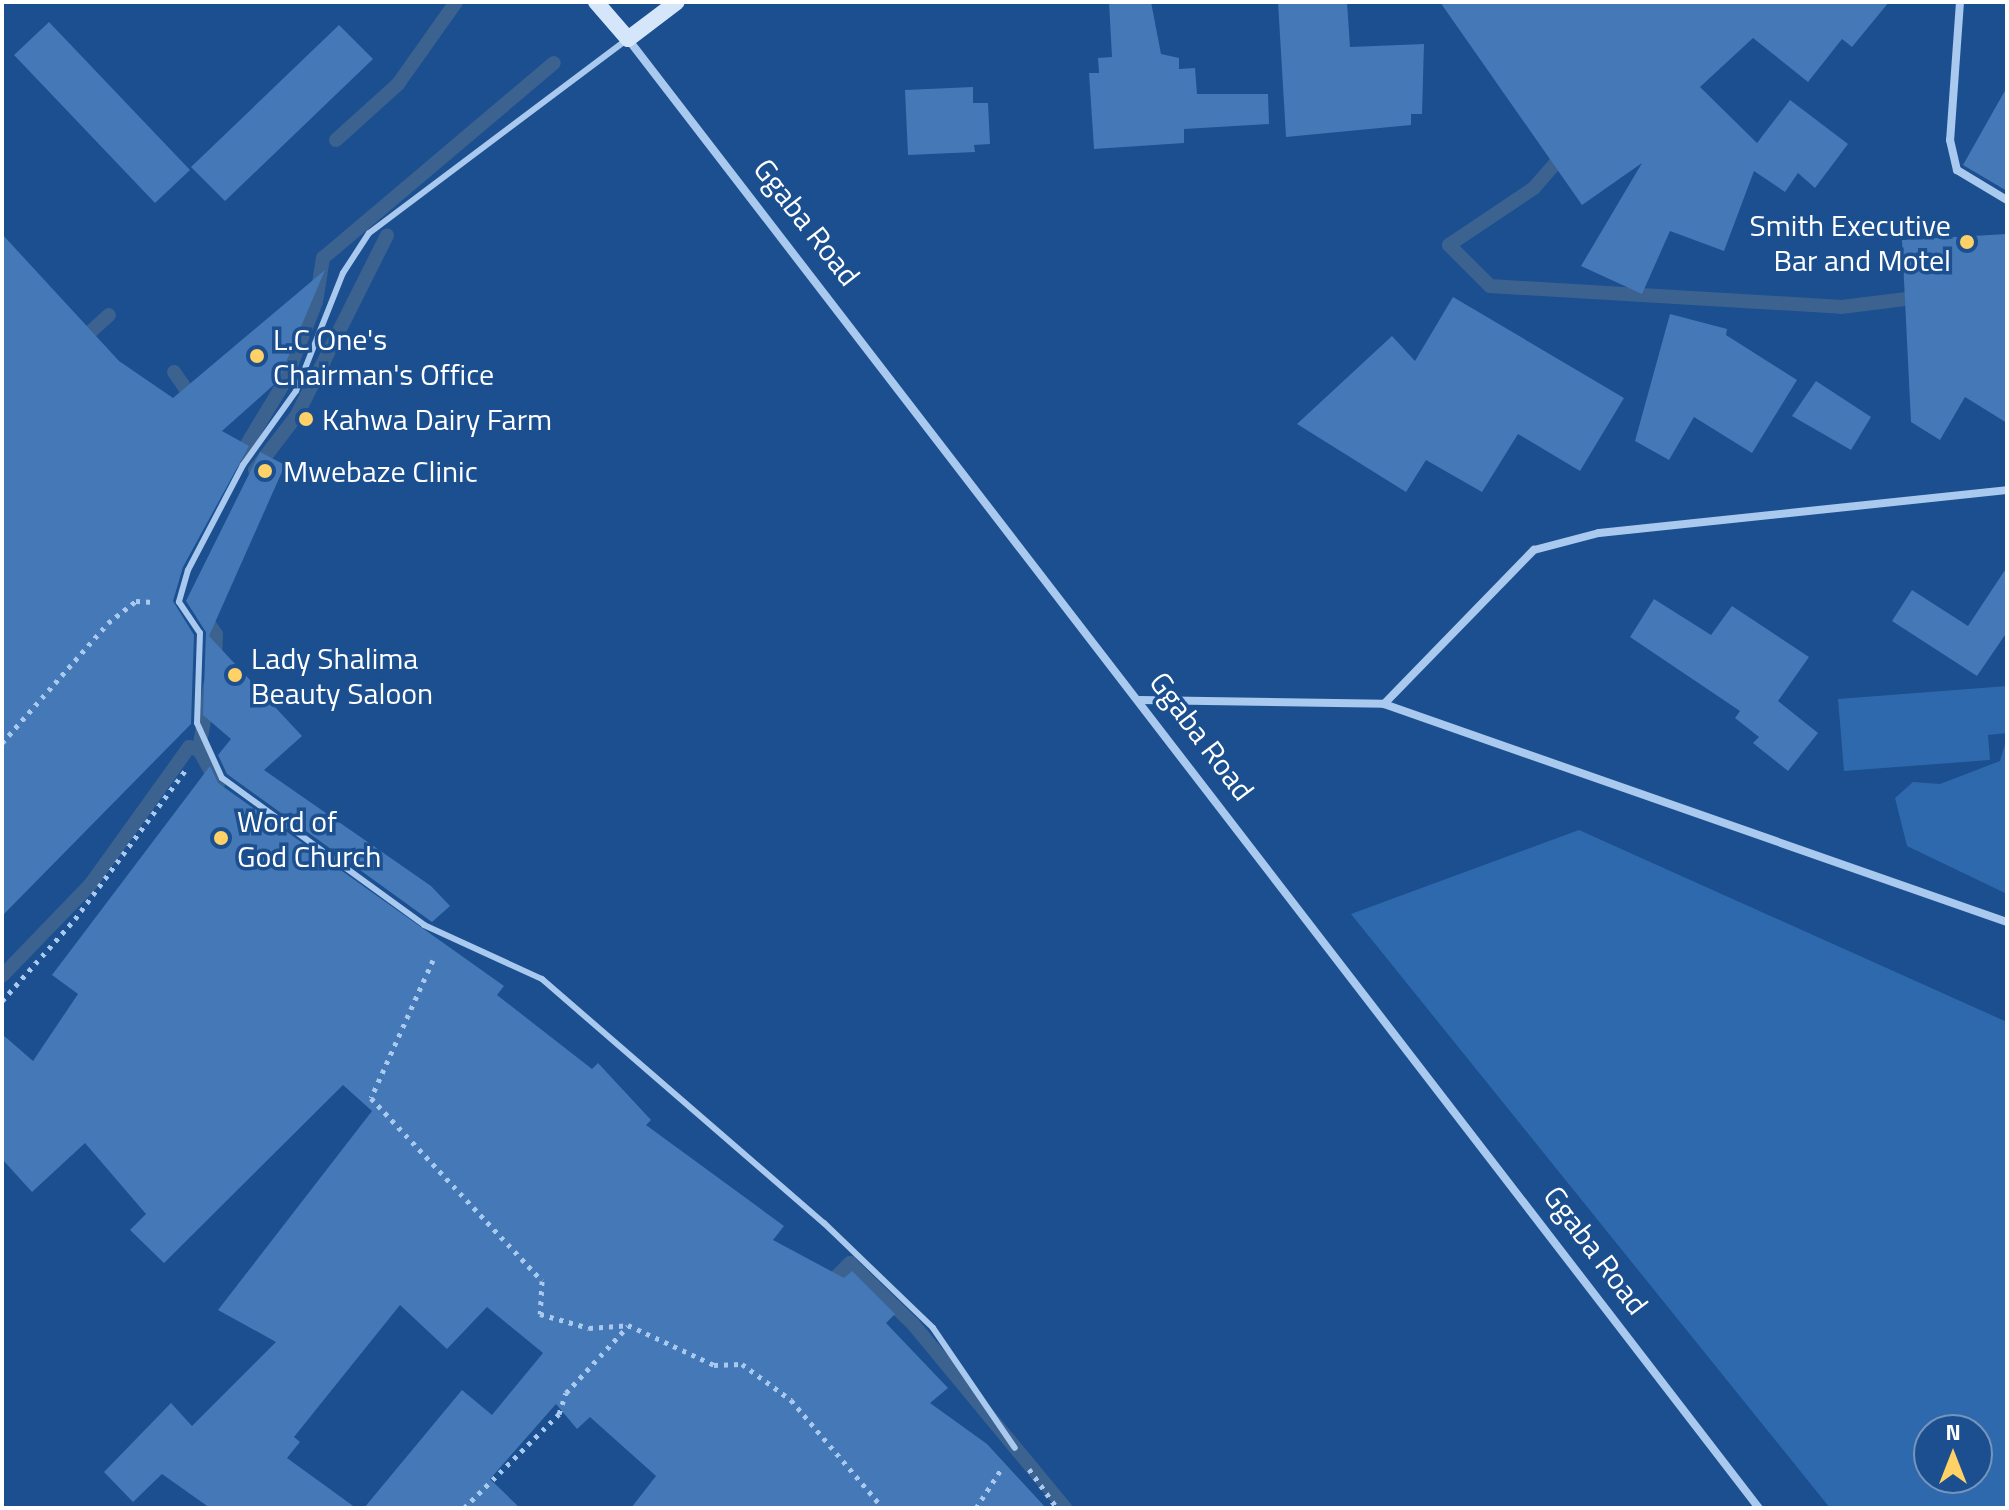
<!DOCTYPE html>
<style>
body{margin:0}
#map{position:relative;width:2009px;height:1510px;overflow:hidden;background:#1b4f8f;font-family:"Titillium Web",sans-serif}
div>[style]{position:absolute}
.green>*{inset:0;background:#2e69ad}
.stream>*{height:14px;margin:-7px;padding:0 7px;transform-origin:7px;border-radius:7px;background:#3c6290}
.building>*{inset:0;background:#4478b7}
.path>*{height:5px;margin-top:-2.5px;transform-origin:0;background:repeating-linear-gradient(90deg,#a9c9ee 0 4px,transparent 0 10px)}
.lane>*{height:6px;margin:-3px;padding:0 3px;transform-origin:3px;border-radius:3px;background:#a9c9ee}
.street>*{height:8px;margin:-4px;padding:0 4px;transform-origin:4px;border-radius:4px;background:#a9c9ee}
.secondary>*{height:16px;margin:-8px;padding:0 8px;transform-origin:8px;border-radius:8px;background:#d6e6fa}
.dots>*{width:22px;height:22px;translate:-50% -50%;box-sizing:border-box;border:4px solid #1b4f8f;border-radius:50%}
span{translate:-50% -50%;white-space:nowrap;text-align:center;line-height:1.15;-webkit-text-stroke:7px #1b4f8f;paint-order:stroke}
.street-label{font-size:30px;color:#fff}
.poi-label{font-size:30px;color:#fff}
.right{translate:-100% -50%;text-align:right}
.left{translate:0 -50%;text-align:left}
.frame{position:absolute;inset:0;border:4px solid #fff;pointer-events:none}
.north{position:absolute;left:1913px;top:1414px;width:80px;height:80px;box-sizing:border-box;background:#1b4f8f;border:2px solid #7695bc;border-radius:50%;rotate:0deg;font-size:22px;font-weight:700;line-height:32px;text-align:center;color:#fff}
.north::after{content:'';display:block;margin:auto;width:28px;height:36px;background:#ffd166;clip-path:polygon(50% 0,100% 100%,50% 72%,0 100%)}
</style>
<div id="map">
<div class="green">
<i style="clip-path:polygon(2007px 686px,2007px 733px,1988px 735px,1990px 760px,1844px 771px,1838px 699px)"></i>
<i style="clip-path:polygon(2007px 737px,2007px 894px,1907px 846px,1895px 798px,1913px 782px,1940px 784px,2000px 761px)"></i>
<i style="clip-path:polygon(evenodd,1579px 830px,2007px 1022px,2007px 1508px,1830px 1508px,1351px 914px,1579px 830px,1929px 1430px,1977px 1430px,1977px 1478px,1929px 1478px,1929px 1430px)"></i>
</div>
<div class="stream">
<i style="left:336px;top:140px;width:84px;rotate:-42.1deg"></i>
<i style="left:398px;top:84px;width:100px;rotate:-54.7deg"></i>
<i style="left:1560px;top:158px;width:40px;rotate:131deg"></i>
<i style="left:1534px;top:188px;width:102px;rotate:146.2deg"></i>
<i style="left:1449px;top:245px;width:58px;rotate:45deg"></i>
<i style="left:1490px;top:286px;width:352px;rotate:3.4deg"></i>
<i style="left:1841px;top:307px;width:83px;rotate:-7deg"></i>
<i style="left:77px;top:344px;width:43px;rotate:-42.2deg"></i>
<i style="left:174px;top:372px;width:35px;rotate:55deg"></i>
<i style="left:238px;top:459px;width:91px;rotate:-58.9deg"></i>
<i style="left:285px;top:381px;width:85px;rotate:-68.6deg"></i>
<i style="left:316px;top:302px;width:45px;rotate:-81deg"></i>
<i style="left:323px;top:258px;width:302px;rotate:-40.2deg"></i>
<i style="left:255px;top:470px;width:69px;rotate:-52.6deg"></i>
<i style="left:297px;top:415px;width:201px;rotate:-63.4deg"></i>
<i style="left:203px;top:615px;width:23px;rotate:56deg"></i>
<i style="left:216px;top:634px;width:28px;rotate:92deg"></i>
<i style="left:199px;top:750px;width:66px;rotate:-80.4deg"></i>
<i style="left:2px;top:976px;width:127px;rotate:-46deg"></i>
<i style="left:90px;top:885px;width:170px;rotate:-54.3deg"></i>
<i style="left:189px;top:747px;width:10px;rotate:17deg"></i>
<i style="left:199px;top:750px;width:39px;rotate:61deg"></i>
<i style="left:827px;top:1286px;width:33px;rotate:-45deg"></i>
<i style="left:850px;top:1263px;width:88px;rotate:44.1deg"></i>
<i style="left:913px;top:1324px;width:239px;rotate:50.4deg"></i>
</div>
<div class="building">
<i style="clip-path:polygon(1109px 2px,1151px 2px,1161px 54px,1179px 58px,1179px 69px,1195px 68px,1197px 94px,1268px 94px,1269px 124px,1184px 129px,1184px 143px,1094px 149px,1089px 73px,1099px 73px,1098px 58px,1112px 57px)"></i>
<i style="clip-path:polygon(1278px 2px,1347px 2px,1350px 47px,1424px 44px,1422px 114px,1411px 114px,1411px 125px,1286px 137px)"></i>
<i style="clip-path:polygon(1440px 2px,1889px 2px,1852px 47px,1842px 39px,1808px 82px,1753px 38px,1700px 87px,1757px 143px,1790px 100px,1848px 144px,1815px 188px,1798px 173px,1785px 192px,1754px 171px,1724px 251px,1670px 231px,1642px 294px,1581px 266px,1642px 163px,1582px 205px)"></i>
<i style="clip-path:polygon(49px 22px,190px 170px,155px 203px,14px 55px)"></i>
<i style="clip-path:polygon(339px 25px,373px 59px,225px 201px,191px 167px)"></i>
<i style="clip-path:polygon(973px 87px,973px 103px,988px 103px,990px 144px,974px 145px,975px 152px,908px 155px,905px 90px)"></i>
<i style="clip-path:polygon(2007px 87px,2007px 191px,1963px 165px)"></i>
<i style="clip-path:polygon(2px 234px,119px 361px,173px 398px,325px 270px,278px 381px,222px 431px,249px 446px,183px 567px,173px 601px,194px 635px,191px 724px,2px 916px)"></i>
<i style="clip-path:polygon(2007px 234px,2007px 423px,1965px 397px,1940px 440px,1911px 422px,1902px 240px)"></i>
<i style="clip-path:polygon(1453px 297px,1624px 398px,1580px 471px,1518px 434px,1482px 492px,1426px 460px,1406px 492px,1297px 424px,1392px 336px,1415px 361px)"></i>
<i style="clip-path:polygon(1670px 314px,1727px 329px,1726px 335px,1797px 380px,1752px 453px,1694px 417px,1669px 460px,1635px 441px)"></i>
<i style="clip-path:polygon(1816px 381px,1871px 417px,1851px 450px,1792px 416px)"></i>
<i style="clip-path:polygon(260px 452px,285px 465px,209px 636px,302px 736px,264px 770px,431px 886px,450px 906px,432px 922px,227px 774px,218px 755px,231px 739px,203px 715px,206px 632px,186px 601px)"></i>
<i style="clip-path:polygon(2007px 567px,2007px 632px,1977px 676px,1892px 621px,1912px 590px,1968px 626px)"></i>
<i style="clip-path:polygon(1654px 599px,1711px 635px,1732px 606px,1809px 657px,1778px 701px,1818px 733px,1788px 771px,1753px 743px,1759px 737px,1735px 718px,1740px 711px,1630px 637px)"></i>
<i style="clip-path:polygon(210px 766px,218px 783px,504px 986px,497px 995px,592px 1069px,598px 1063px,651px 1120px,646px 1125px,784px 1226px,773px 1240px,844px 1278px,852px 1271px,895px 1314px,886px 1323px,948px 1388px,930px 1403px,987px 1444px,1046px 1508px,631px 1508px,656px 1476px,590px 1417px,577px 1429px,556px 1404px,490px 1479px,520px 1508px,364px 1508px,462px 1390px,492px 1415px,543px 1353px,487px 1307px,447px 1349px,400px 1305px,294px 1437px,300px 1442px,287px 1458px,356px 1508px,210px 1508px,162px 1474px,133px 1502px,104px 1472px,171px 1403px,192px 1426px,276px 1342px,218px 1310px,372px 1111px,343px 1085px,164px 1263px,130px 1230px,146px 1214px,85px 1143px,32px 1192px,2px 1159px,2px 1034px,33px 1061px,78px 994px,52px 975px)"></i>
</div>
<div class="path">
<i style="left:2px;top:743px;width:160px;rotate:-48.5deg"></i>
<i style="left:108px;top:623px;width:36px;rotate:-38deg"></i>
<i style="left:136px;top:601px;width:18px;rotate:3deg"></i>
<i style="left:433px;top:960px;width:151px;rotate:114.2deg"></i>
<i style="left:371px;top:1098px;width:250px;rotate:46.9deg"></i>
<i style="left:542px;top:1281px;width:33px;rotate:93deg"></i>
<i style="left:540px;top:1314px;width:51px;rotate:15.9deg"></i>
<i style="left:589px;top:1328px;width:39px;rotate:-4deg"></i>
<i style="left:628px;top:1325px;width:95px;rotate:24.9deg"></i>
<i style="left:714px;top:1365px;width:28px;rotate:-2deg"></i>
<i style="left:742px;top:1364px;width:61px;rotate:36.3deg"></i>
<i style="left:791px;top:1400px;width:142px;rotate:49.6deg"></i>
<i style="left:2px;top:1001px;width:110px;rotate:-48.3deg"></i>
<i style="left:75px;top:919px;width:188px;rotate:-53.4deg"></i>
<i style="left:1029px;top:1469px;width:48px;rotate:54.3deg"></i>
<i style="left:464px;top:1508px;width:134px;rotate:-44.7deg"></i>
<i style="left:559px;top:1414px;width:22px;rotate:-72deg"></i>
<i style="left:566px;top:1393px;width:91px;rotate:-47.2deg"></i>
<i style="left:976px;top:1508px;width:48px;rotate:-57deg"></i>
</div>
<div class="lane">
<i style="left:625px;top:41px;width:320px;rotate:143.1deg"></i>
<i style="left:369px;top:233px;width:48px;rotate:123deg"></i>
<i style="left:343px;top:273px;width:127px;rotate:111.7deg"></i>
<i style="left:296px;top:391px;width:91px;rotate:125.6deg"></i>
<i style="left:243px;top:465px;width:119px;rotate:117.6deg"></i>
<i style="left:188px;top:570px;width:33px;rotate:106deg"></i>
<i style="left:179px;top:602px;width:37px;rotate:56deg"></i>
<i style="left:200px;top:633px;width:90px;rotate:91.9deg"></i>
<i style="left:197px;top:723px;width:60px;rotate:65.6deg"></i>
<i style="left:222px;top:778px;width:250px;rotate:36deg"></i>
<i style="left:424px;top:925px;width:130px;rotate:24.6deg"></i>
<i style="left:542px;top:979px;width:373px;rotate:40.9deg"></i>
<i style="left:824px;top:1223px;width:151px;rotate:43.9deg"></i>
<i style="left:933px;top:1328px;width:145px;rotate:55.7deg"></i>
</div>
<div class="street">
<i style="left:1960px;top:2px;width:138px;rotate:94.1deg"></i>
<i style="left:1950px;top:140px;width:31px;rotate:77deg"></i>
<i style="left:1957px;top:170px;width:58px;rotate:31deg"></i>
<i style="left:628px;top:39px;width:1854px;rotate:52.41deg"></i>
<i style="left:1140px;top:700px;width:244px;rotate:0.9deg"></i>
<i style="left:1384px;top:704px;width:660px;rotate:19.29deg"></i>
<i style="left:1384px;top:704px;width:215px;rotate:-45.8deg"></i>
<i style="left:1534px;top:550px;width:67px;rotate:-14.7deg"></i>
<i style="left:1599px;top:533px;width:410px;rotate:-6deg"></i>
</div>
<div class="secondary">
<i style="left:596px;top:2px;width:49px;rotate:49.1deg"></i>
<i style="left:628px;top:39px;width:61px;rotate:-37.1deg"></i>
</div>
<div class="dots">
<i style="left:1967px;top:242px;background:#ffd166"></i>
<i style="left:257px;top:356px;background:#ffd166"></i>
<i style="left:306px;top:419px;background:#ffd166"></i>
<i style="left:265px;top:471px;background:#ffd166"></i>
<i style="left:235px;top:675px;background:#ffd166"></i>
<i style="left:221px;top:838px;background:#ffd166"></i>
</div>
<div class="street-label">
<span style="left:807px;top:222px;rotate:52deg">Ggaba Road</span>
<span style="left:1202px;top:736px;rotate:53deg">Ggaba Road</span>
<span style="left:1596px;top:1250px;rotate:53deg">Ggaba Road</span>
</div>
<div class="poi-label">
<span class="right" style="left:1951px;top:242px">Smith Executive<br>Bar and Motel</span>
<span class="left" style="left:273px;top:356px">L.C One's<br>Chairman's Office</span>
<span class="left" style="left:322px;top:419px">Kahwa Dairy Farm</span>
<span class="left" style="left:283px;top:471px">Mwebaze Clinic</span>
<span class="left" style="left:251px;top:675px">Lady Shalima<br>Beauty Saloon</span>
<span class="left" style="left:237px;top:838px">Word of<br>God Church</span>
</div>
<div class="frame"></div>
<div class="north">N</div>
</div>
